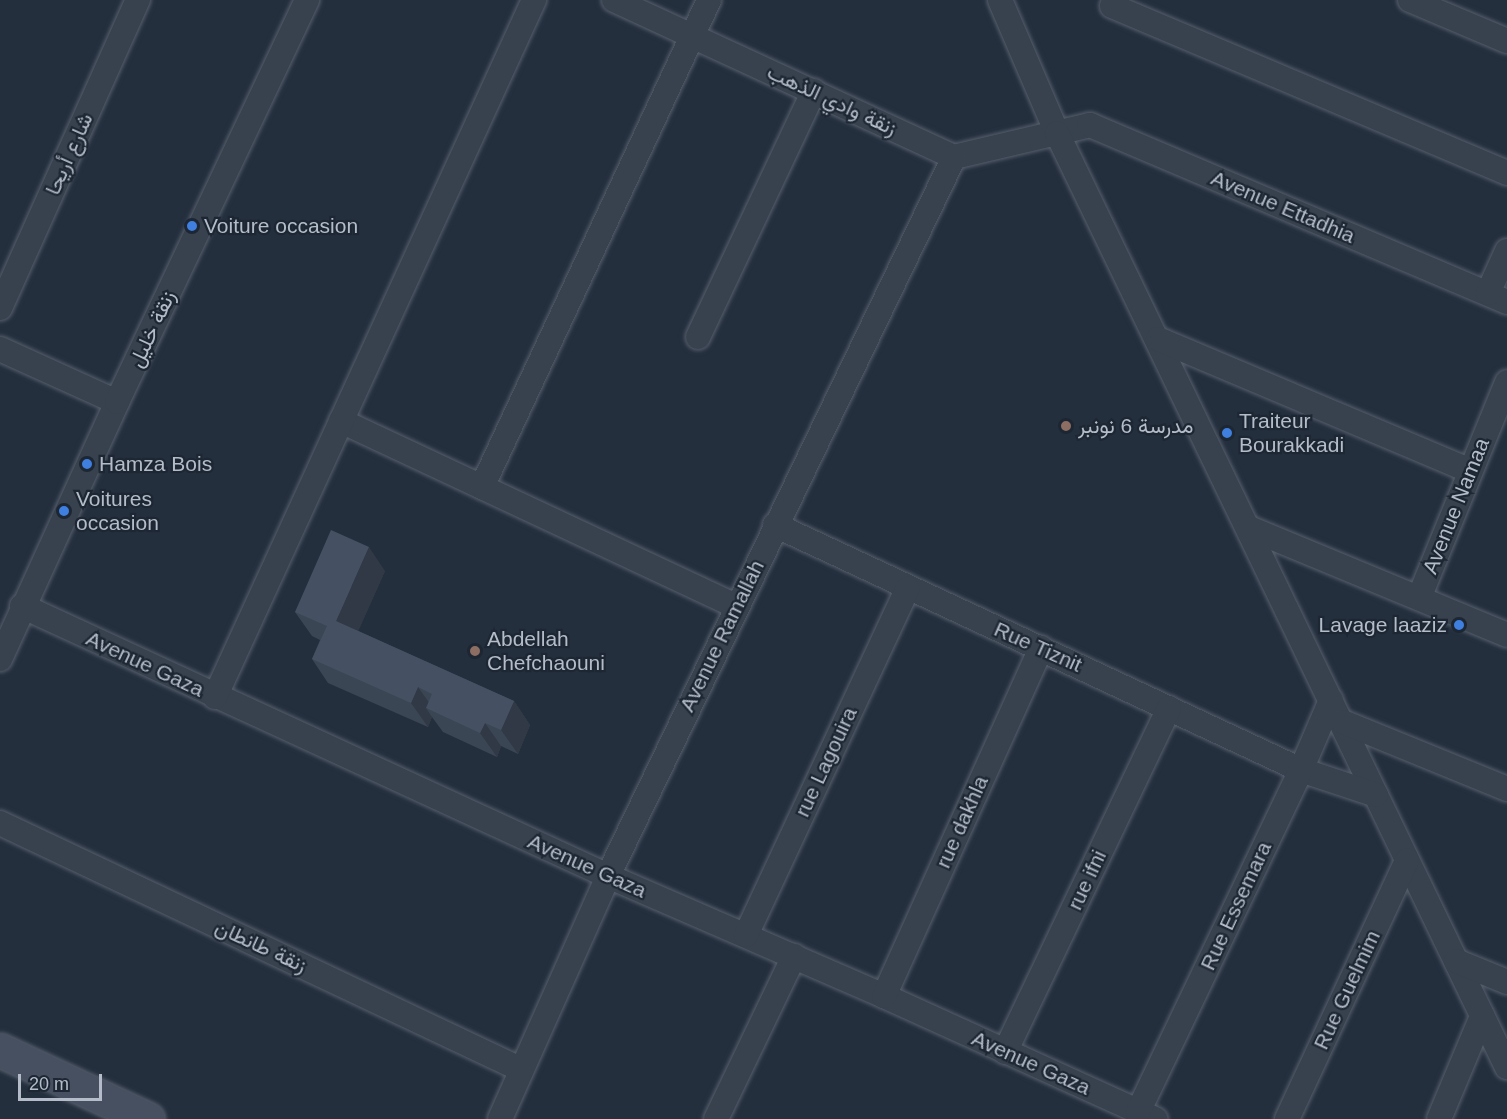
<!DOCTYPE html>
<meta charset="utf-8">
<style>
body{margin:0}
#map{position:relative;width:1507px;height:1119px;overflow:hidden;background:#242f3e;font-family:Arial,Vazirmatn,sans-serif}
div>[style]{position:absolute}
.roads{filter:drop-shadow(0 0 2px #565f6c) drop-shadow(0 0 2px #565f6c)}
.street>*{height:24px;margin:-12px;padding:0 12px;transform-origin:12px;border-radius:12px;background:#38414e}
.secondary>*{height:33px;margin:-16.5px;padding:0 16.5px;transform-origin:16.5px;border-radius:16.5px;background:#465061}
.wall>*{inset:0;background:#3b4654}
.shaded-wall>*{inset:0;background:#303945}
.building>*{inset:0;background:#455162}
.dots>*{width:16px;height:16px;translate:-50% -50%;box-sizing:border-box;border:3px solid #1d2633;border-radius:50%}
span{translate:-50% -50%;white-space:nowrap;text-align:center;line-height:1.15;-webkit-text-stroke:4.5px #1d2633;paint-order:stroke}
.street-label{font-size:21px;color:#b4bcc9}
.poi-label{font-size:21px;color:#b4bcc9}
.left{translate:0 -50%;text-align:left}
.right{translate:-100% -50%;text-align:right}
.scale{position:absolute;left:18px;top:1074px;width:84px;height:27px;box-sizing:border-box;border:3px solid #b4bcc9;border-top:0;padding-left:8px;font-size:18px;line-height:21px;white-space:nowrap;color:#b4bcc9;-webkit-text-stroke:4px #1d2633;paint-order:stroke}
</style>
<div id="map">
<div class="roads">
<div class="street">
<i style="left:614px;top:0;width:374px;rotate:24.8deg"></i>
<i style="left:954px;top:157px;width:140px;rotate:-13.2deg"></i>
<i style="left:1090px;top:125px;width:453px;rotate:23deg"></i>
<i style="left:1000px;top:0;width:145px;rotate:66.8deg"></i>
<i style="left:1057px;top:133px;width:1037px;rotate:64.28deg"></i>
<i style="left:1410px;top:0;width:105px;rotate:22.9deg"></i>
<i style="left:1112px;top:6px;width:429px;rotate:22.9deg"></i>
<i style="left:1488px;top:293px;width:46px;rotate:-65.7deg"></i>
<i style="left:0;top:308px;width:338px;rotate:-65.9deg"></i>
<i style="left:698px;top:337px;width:272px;rotate:-64.8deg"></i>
<i style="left:1158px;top:339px;width:339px;rotate:22.9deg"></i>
<i style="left:0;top:349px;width:128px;rotate:24.4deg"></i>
<i style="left:341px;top:421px;width:436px;rotate:25.1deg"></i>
<i style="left:482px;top:487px;width:537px;rotate:-65.01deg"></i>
<i style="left:775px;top:525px;width:580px;rotate:24.98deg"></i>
<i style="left:1301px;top:770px;width:79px;rotate:18.4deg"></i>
<i style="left:1249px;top:528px;width:279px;rotate:22.5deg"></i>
<i style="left:1419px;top:598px;width:233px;rotate:-67.8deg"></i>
<i style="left:22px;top:606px;width:645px;rotate:24.74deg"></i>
<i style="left:608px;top:876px;width:301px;rotate:23.5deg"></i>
<i style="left:884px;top:996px;width:298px;rotate:24.4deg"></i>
<i style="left:0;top:659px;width:282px;rotate:-65.5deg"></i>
<i style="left:117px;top:402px;width:445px;rotate:-64.7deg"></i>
<i style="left:215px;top:697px;width:767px;rotate:-65.41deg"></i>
<i style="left:1343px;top:722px;width:177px;rotate:22.2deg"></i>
<i style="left:0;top:823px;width:577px;rotate:25.32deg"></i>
<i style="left:746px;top:935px;width:382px;rotate:-65deg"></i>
<i style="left:1456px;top:961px;width:55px;rotate:22.4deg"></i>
<i style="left:884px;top:996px;width:382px;rotate:-65.7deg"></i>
<i style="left:1005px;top:1052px;width:381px;rotate:-64.5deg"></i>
<i style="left:1138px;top:1112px;width:379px;rotate:-64.5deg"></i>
<i style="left:1301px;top:770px;width:76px;rotate:-66.8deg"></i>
<i style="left:500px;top:1119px;width:266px;rotate:-66deg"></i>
<i style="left:608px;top:876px;width:798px;rotate:-64.3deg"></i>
<i style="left:716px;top:1119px;width:181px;rotate:-64.4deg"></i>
<i style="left:1287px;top:1119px;width:285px;rotate:-65.1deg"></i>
<i style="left:1439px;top:1119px;width:112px;rotate:-67.3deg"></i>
</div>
<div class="secondary">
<i style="left:0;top:1050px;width:163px;rotate:25deg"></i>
</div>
</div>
<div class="wall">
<i style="clip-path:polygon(385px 571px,358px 631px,514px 701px,530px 725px,518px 754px,501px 746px,497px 757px,443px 732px,432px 717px,428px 727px,328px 683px,312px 659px,320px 640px,312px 636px,295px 612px)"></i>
</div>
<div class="shaded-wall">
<i style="clip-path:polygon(369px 547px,385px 571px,352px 645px,336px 621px)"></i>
<i style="clip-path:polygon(418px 687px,435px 711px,426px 708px,432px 717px,428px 727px,411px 703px)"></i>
<i style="clip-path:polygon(514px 701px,530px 725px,518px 754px,501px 730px)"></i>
<i style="clip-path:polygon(485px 723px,501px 746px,497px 757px,480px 733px)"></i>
</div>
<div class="building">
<i style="clip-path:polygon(331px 530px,369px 547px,336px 621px,514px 701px,501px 730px,485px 723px,480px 733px,426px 708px,432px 694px,418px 687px,411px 703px,312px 659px,327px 626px,295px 612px)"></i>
</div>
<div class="dots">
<i style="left:192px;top:226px;background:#3f7fe0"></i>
<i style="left:1066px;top:426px;background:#8d6e63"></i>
<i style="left:1227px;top:433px;background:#3f7fe0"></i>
<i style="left:87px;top:464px;background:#3f7fe0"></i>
<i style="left:64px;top:511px;background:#3f7fe0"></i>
<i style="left:1459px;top:625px;background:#3f7fe0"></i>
<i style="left:475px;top:651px;background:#8d6e63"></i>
</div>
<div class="street-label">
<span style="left:832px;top:100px;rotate:25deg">زنقة وادي الذهب</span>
<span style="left:69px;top:154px;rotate:-66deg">شارع أريحا</span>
<span style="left:1283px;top:207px;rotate:23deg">Avenue Ettadhia</span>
<span style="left:152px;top:329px;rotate:-65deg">زنقة خليل</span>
<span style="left:1456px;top:506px;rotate:-68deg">Avenue Namaa</span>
<span style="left:722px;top:636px;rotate:-64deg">Avenue Ramallah</span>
<span style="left:1038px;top:647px;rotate:24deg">Rue Tiznit</span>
<span style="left:145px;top:664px;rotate:25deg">Avenue Gaza</span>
<span style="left:826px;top:762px;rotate:-65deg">rue Lagouira</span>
<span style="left:962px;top:822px;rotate:-66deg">rue dakhla</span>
<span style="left:587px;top:866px;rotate:24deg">Avenue Gaza</span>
<span style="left:1087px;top:880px;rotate:-65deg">rue ifni</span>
<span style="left:1236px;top:906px;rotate:-65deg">Rue Essemara</span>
<span style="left:261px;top:946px;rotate:25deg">زنقة طانطان</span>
<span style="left:1347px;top:990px;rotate:-65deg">Rue Guelmim</span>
<span style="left:1031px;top:1063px;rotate:24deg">Avenue Gaza</span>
</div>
<div class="poi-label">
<span class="left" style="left:204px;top:226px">Voiture occasion</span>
<span class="left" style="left:1239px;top:433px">Traiteur<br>Bourakkadi</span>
<span class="left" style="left:1078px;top:426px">مدرسة 6 نونبر</span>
<span class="left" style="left:99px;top:464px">Hamza Bois</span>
<span class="left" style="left:76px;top:511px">Voitures<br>occasion</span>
<span class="right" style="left:1447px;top:625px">Lavage laaziz</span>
<span class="left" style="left:487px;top:651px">Abdellah<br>Chefchaouni</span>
</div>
<div class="scale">20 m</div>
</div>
